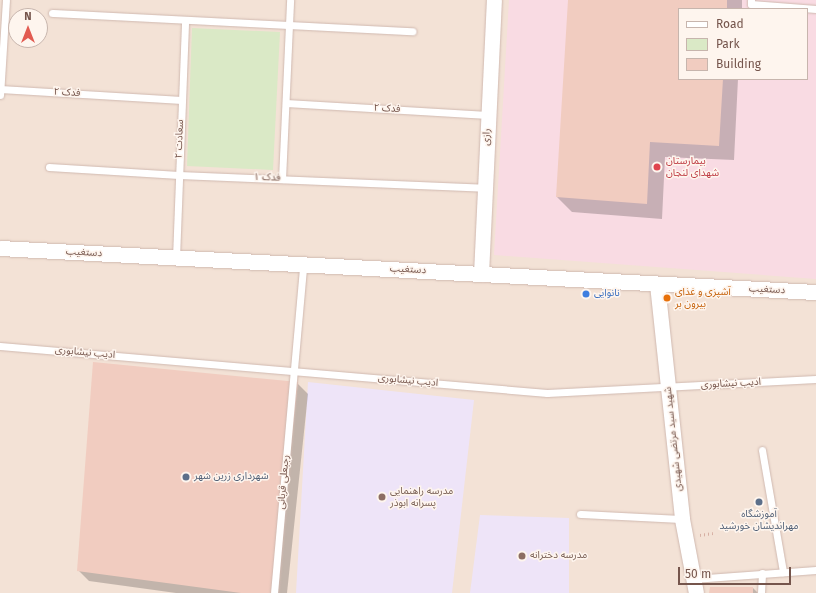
<!DOCTYPE html>
<meta charset="utf-8">
<style>
body{margin:0}
#map{position:relative;width:816px;height:593px;overflow:hidden;background:#fcf1e8;font-family:"Fira Sans","Noto Sans Arabic",sans-serif}
div>[style]{position:absolute}
.residential>*{inset:0;background:#f3e2d6}
.education>*{inset:0;background:#eee4f8}
.medical>*{inset:0;background:#f9dbe3}
.green>*{inset:0;background:#dae9c6}
.shadow>*{inset:0;background:#0003}
.building>*{inset:0;background:#f1ccc0}
.path>*{height:2.5px;margin-top:-1.25px;transform-origin:0;background:repeating-linear-gradient(90deg,#d6afa3 0 1px,transparent 0 4px)}
.roads{filter:drop-shadow(0 0 1px #d0b9b0) drop-shadow(0 0 1px #d0b9b0)}
.lane>*{height:7px;margin:-3.5px;padding:0 3.5px;transform-origin:3.5px;border-radius:3.5px;background:#fff}
.street>*{height:15px;margin:-7.5px;padding:0 7.5px;transform-origin:7.5px;border-radius:7.5px;background:#fff}
.dots>*{width:11px;height:11px;translate:-50% -50%;box-sizing:border-box;border:2px solid #fef5ee;border-radius:50%}
span{translate:-50% -50%;white-space:nowrap;text-align:center;line-height:1.15;-webkit-text-stroke:3px #fef5ee;paint-order:stroke}
.street-label{font-size:10px;color:#75554c}
.health-label{font-size:10px;color:#be3a42}
.left{translate:0 -50%;text-align:left}
.food-label{font-size:10px;color:#c56008}
.shop-label{font-size:10px;color:#366cbe}
.service-label{font-size:10px;color:#4e5e75}
.education-label{font-size:10px;color:#785e54}
.legend{position:absolute;left:678px;top:8px;width:130px;height:72px;box-sizing:border-box;background:#fef5ee;border:1px solid #c7b5ad;margin:0;padding:5px 7px;list-style:none;font-size:12px;color:#75554c}
.legend li{display:flex;align-items:center;gap:8px;height:20px}
.legend b{width:20px;border:1px solid #c7b5ad}
.north{position:absolute;left:8px;top:8px;width:40px;height:40px;box-sizing:border-box;background:#fef5ee;border:1px solid #c7b5ad;border-radius:50%;rotate:0deg;font-size:11px;font-weight:700;line-height:16px;text-align:center;color:#75554c}
.north::after{content:'';display:block;margin:auto;width:14px;height:18px;background:#e25b51;clip-path:polygon(50% 0,100% 100%,50% 72%,0 100%)}
.scale{position:absolute;left:678px;top:567px;width:113px;height:18px;box-sizing:border-box;border:2px solid #75554c;border-top:0;padding-left:5px;font-size:12px;line-height:14px;white-space:nowrap;color:#75554c;-webkit-text-stroke:3px #fef5ee;paint-order:stroke}
</style>
<div id="map">
<div class="residential">
<i style="clip-path:polygon(evenodd,0 0,816px 0,816px 593px,0 593px,0 0,679px 9px,807px 9px,807px 79px,679px 79px,679px 9px,0 0,16px 16px,40px 16px,40px 40px,16px 40px,16px 16px)"></i>
</div>
<div class="education">
<i style="clip-path:polygon(308px 382px,474px 400px,452px 593px,296px 593px)"></i>
<i style="clip-path:polygon(480px 515px,569px 518px,569px 593px,470px 593px)"></i>
</div>
<div class="medical">
<i style="clip-path:polygon(evenodd,509px 0,816px 0,816px 279px,494px 255px,509px 0,679px 9px,807px 9px,807px 79px,679px 79px,679px 9px)"></i>
</div>
<div class="green">
<i style="clip-path:polygon(192px 28px,280px 32px,273px 170px,187px 166px)"></i>
</div>
<div class="shadow">
<i style="clip-path:polygon(569px 0,742px 0,742px 9px,679px 9px,679px 79px,738px 79px,734px 160px,665px 157px,662px 219px,572px 212px,557px 197px)"></i>
<i style="clip-path:polygon(297px 383px,308px 394px,287px 593px,176px 593px,89px 581px,78px 570px)"></i>
<i style="clip-path:polygon(753px 588px,758px 593px,710px 593px)"></i>
</div>
<div class="building">
<i style="clip-path:polygon(568px 0,727px 0,727px 9px,679px 9px,679px 79px,723px 79px,719px 146px,650px 142px,647px 204px,556px 197px)"></i>
<i style="clip-path:polygon(93px 362px,298px 382px,275px 593px,241px 593px,77px 571px)"></i>
<i style="clip-path:polygon(710px 587px,753px 587px,753px 593px,709px 593px)"></i>
</div>
<div class="path">
<i style="left:700px;top:535px;width:13px;rotate:-9deg"></i>
</div>
<div class="roads">
<div class="lane">
<i style="left:751px;top:0;width:4px;rotate:90deg"></i>
<i style="left:751px;top:4px;width:65px;rotate:4.4deg"></i>
<i style="left:52px;top:13px;width:361px;rotate:2.9deg"></i>
<i style="left:0;top:89px;width:182px;rotate:3.5deg"></i>
<i style="left:0;top:95px;width:95px;rotate:-86.4deg"></i>
<i style="left:286px;top:103px;width:202px;rotate:3.4deg"></i>
<i style="left:49px;top:167px;width:130px;rotate:3.5deg"></i>
<i style="left:179px;top:175px;width:305px;rotate:2.4deg"></i>
<i style="left:282px;top:179px;width:179px;rotate:-87.4deg"></i>
<i style="left:176px;top:258px;width:238px;rotate:-87.8deg"></i>
<i style="left:0;top:346px;width:549px;rotate:4.91deg"></i>
<i style="left:547px;top:393px;width:269px;rotate:-3deg"></i>
<i style="left:762px;top:450px;width:124px;rotate:80.2deg"></i>
<i style="left:580px;top:514px;width:102px;rotate:2.8deg"></i>
<i style="left:693px;top:579px;width:123px;rotate:-4.2deg"></i>
<i style="left:274px;top:593px;width:329px;rotate:-84.9deg"></i>
<i style="left:761px;top:593px;width:20px;rotate:-87deg"></i>
</div>
<div class="street">
<i style="left:0;top:248px;width:817px;rotate:3.09deg"></i>
<i style="left:481px;top:274px;width:274px;rotate:-87.3deg"></i>
<i style="left:657px;top:284px;width:236px;rotate:83.9deg"></i>
<i style="left:682px;top:519px;width:75px;rotate:79.3deg"></i>
</div>
</div>
<div class="dots">
<i style="left:657px;top:167px;background:#e0444e"></i>
<i style="left:586px;top:294px;background:#3f7fe0"></i>
<i style="left:667px;top:298px;background:#e8710a"></i>
<i style="left:186px;top:477px;background:#5c6f8a"></i>
<i style="left:382px;top:497px;background:#8d6e63"></i>
<i style="left:759px;top:502px;background:#5c6f8a"></i>
<i style="left:522px;top:556px;background:#8d6e63"></i>
</div>
<div class="street-label">
<span style="left:67px;top:93px;rotate:3deg">فدک ۲</span>
<span style="left:387px;top:109px;rotate:3deg">فدک ۲</span>
<span style="left:487px;top:137px;rotate:-87deg">رازی</span>
<span style="left:180px;top:139px;rotate:-88deg">سعادت ۲</span>
<span style="left:267px;top:178px;rotate:2deg">فدک ۱</span>
<span style="left:84px;top:253px;rotate:3deg">دستغیب</span>
<span style="left:408px;top:270px;rotate:3deg">دستغیب</span>
<span style="left:767px;top:290px;rotate:3deg">دستغیب</span>
<span style="left:85px;top:353px;rotate:5deg">ادیب نیشابوری</span>
<span style="left:408px;top:381px;rotate:5deg">ادیب نیشابوری</span>
<span style="left:731px;top:384px;rotate:-3deg">ادیب نیشابوری</span>
<span style="left:674px;top:439px;rotate:-96deg">شهید سید مرتضی شهیدی</span>
<span style="left:284px;top:482px;rotate:-85deg">رجبعلی قربانی</span>
</div>
<div class="health-label">
<span class="left" style="left:666px;top:167px">بیمارستان<br>شهدای لنجان</span>
</div>
<div class="food-label">
<span class="left" style="left:675px;top:298px">آشپزی و غذای<br>بیرون بر</span>
</div>
<div class="shop-label">
<span class="left" style="left:594px;top:294px">نانوایی</span>
</div>
<div class="service-label">
<span class="left" style="left:194px;top:477px">شهرداری زرین شهر</span>
<span style="left:759px;top:520px">آموزشگاه<br>مهراندیشان خورشید</span>
</div>
<div class="education-label">
<span class="left" style="left:390px;top:497px">مدرسه راهنمایی<br>پسرانه ابوذر</span>
<span class="left" style="left:530px;top:556px">مدرسه دخترانه</span>
</div>
<ul class="legend">
<li><b style="height:5px;background:#fff"></b>Road</li>
<li><b style="height:11px;background:#dae9c6"></b>Park</li>
<li><b style="height:11px;background:#f1ccc0"></b>Building</li>
</ul>
<div class="north">N</div>
<div class="scale">50 m</div>
</div>
